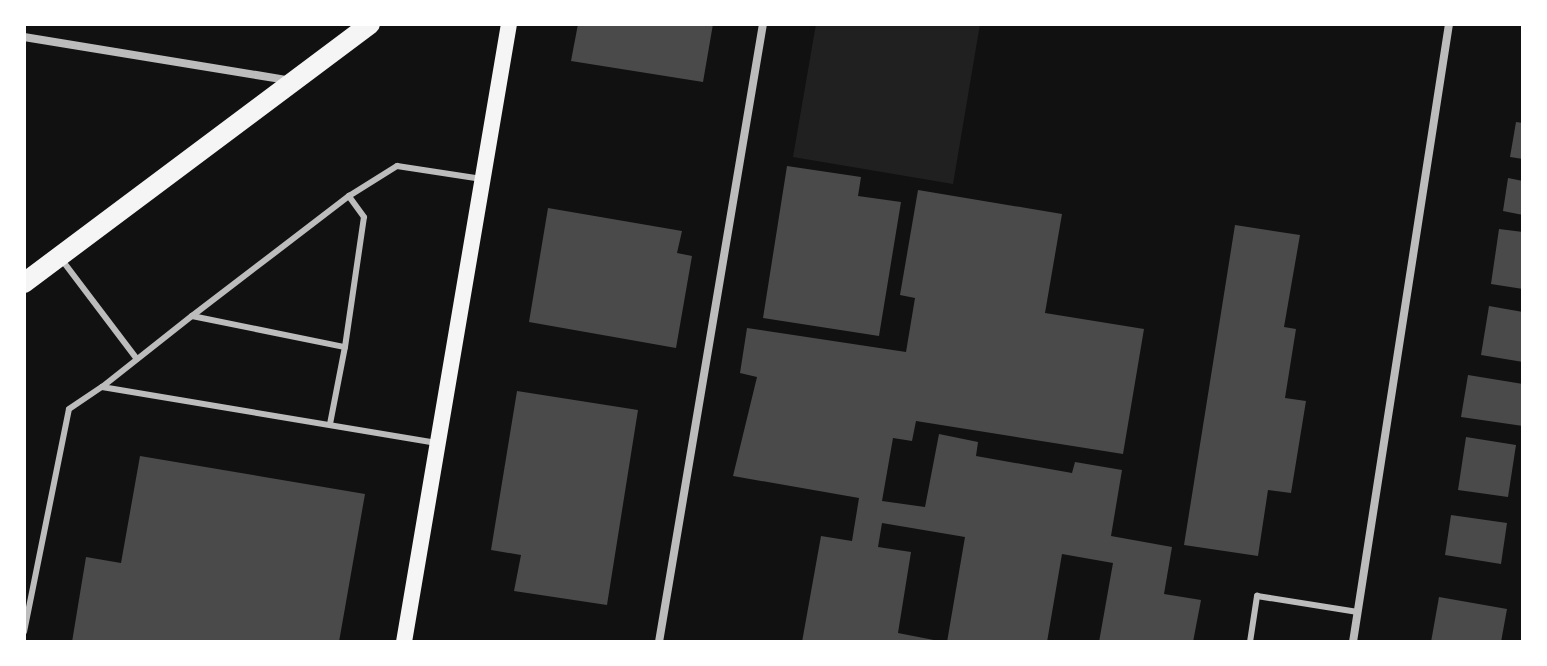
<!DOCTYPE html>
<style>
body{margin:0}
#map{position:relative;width:1547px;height:666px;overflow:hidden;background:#111;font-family:Rubik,sans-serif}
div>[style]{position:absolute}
.green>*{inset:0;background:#202020}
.building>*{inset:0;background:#4a4a4a}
.service>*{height:6px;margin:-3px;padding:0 3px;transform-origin:3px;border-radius:3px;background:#bcbcbc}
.minor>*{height:8px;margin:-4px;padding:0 4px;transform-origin:4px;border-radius:4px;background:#bcbcbc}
.secondary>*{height:16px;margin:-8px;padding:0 8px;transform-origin:8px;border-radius:8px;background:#f5f5f5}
.primary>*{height:20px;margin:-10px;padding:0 10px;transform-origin:10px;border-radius:10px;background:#f5f5f5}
span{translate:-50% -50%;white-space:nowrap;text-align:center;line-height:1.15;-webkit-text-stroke:7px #fff;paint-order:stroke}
.frame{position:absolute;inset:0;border:26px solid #fff;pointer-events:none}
</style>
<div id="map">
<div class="green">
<i style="clip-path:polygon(816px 24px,980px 24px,953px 184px,793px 157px)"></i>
</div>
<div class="building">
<i style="clip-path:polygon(578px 24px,713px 24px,703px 82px,571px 61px)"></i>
<i style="clip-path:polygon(1516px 122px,1523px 123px,1523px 159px,1510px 157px)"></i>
<i style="clip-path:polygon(787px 166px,861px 177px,858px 196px,901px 202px,879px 336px,763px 318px)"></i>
<i style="clip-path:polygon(1508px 178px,1523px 181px,1523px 215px,1503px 211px)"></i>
<i style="clip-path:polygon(918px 190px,1062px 214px,1045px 313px,1144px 329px,1123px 454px,916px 421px,912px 441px,893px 438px,882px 501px,925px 507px,939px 434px,978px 442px,976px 456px,1072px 473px,1075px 462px,1122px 470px,1111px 536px,1172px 547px,1164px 594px,1201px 600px,1193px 642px,1099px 642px,1113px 563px,1062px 554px,1047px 642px,947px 642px,965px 537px,882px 523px,878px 547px,911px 552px,898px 633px,944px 642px,802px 642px,821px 536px,852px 541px,859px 498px,733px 476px,757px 377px,740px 373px,747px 328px,906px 352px,915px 298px,900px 295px)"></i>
<i style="clip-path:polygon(548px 208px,682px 231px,677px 253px,692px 256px,676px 348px,529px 322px)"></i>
<i style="clip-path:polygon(1235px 225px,1300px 235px,1284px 327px,1296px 329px,1285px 398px,1306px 401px,1291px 493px,1268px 490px,1258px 556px,1184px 545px)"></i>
<i style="clip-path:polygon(1499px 229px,1523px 232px,1523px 289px,1491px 284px)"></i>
<i style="clip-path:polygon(1489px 306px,1523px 312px,1523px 362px,1481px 355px)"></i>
<i style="clip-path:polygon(1468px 375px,1523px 384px,1523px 426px,1461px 417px)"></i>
<i style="clip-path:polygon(517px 391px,638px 410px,607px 605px,514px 591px,521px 555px,491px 550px)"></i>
<i style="clip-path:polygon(1466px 437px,1516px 445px,1508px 497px,1458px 490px)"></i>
<i style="clip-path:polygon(140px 456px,365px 494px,339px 642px,72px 642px,86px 557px,121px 563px)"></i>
<i style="clip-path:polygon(1451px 515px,1507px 523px,1501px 564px,1445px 555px)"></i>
<i style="clip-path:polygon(1439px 597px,1507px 609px,1501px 642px,1431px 642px)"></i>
</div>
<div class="service">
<i style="left:62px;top:260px;width:124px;rotate:52.9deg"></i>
<i style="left:192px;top:316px;width:198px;rotate:-37.4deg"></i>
<i style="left:102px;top:387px;width:115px;rotate:-38.3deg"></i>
<i style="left:192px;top:316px;width:156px;rotate:11.5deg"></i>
<i style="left:345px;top:347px;width:131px;rotate:-81.7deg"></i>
<i style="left:364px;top:217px;width:26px;rotate:-126deg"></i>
<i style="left:349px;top:196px;width:57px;rotate:-32deg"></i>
<i style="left:397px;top:166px;width:86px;rotate:8.7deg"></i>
<i style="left:330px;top:424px;width:78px;rotate:-79deg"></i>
<i style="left:24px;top:632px;width:227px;rotate:-78.6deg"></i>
<i style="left:69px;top:409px;width:40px;rotate:-34deg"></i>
<i style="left:102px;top:387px;width:341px;rotate:9.5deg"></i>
<i style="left:1250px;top:642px;width:47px;rotate:-81.3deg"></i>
<i style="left:1257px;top:596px;width:102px;rotate:9deg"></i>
</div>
<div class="minor">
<i style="left:24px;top:37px;width:267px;rotate:9.3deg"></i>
<i style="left:659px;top:642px;width:627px;rotate:-80.45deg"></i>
<i style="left:1353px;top:642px;width:625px;rotate:-81.17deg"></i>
</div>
<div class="secondary">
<i style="left:404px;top:642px;width:627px;rotate:-80.36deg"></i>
</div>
<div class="primary">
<i style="left:24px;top:283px;width:432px;rotate:-36.8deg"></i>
</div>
<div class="frame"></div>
</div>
